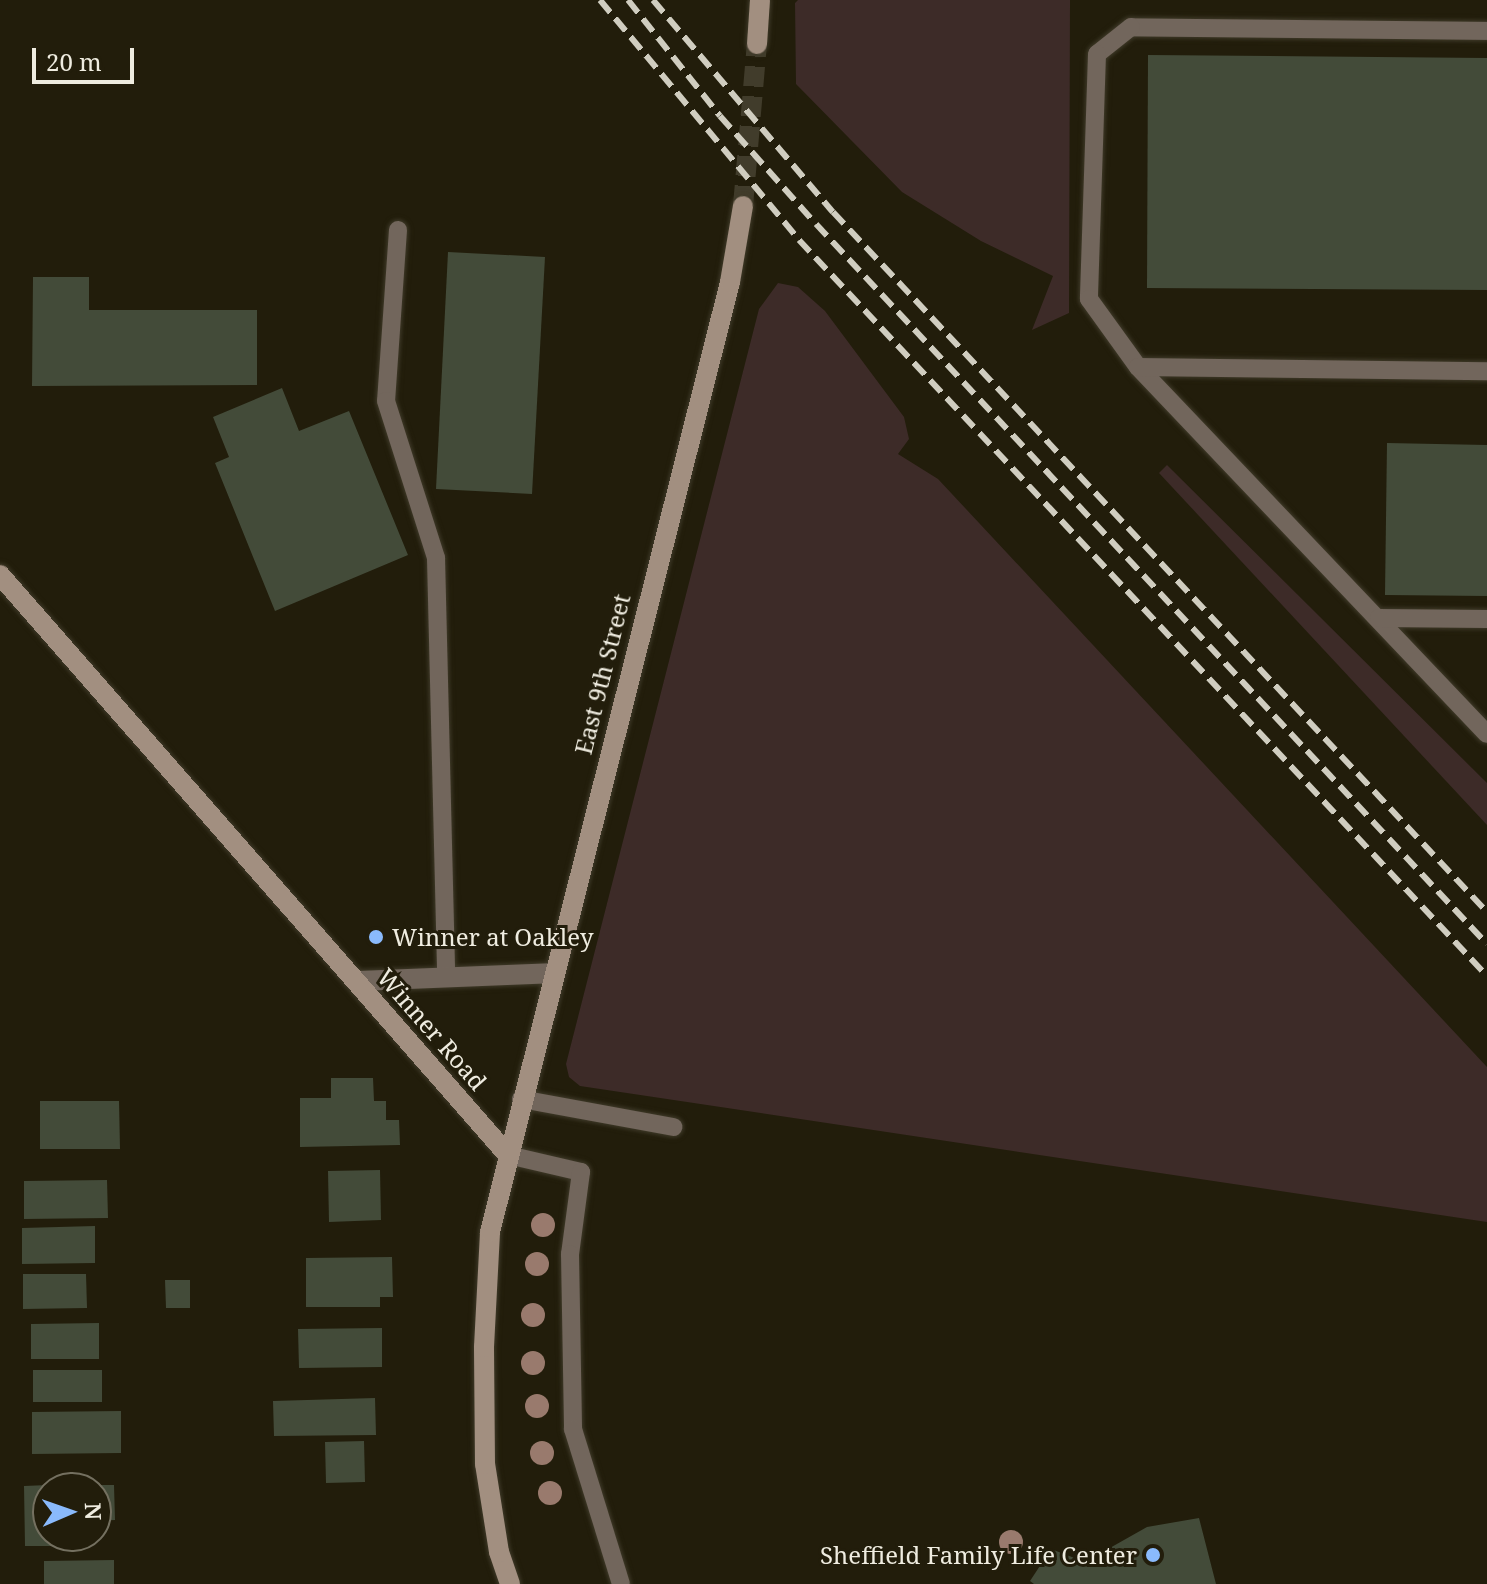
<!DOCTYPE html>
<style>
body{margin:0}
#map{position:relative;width:1487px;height:1584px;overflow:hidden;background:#221d0b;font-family:"Noto Serif",serif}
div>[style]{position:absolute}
.green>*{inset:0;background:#3d2b28}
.building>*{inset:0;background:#434b39}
.secondary-tunnel>*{height:20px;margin-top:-10px;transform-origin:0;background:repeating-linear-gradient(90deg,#413c2b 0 20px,transparent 0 30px)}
.roads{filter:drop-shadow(0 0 2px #3f3a29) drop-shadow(0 0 2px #3f3a29)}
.lane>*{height:18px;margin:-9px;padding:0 9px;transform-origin:9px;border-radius:9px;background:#72665c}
.street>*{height:20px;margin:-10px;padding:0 10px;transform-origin:10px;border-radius:10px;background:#72665c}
.secondary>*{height:20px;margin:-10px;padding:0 10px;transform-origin:10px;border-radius:10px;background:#a28f80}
.rail>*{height:6px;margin-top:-3px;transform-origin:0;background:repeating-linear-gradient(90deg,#d0cdc0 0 16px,transparent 0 24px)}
.trees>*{width:24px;height:24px;margin:-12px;border-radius:50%;background:#997a6d}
.dots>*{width:22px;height:22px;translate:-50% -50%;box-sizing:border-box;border:4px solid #221d0b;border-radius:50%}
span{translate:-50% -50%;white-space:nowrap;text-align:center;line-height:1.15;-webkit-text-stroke:6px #221d0b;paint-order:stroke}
.street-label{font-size:24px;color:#efece0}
.poi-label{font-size:24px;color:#efece0}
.left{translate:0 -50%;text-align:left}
.right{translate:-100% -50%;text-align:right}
.north{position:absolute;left:32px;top:1472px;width:80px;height:80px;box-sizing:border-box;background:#221d0b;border:2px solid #747060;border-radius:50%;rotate:88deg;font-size:22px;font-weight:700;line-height:32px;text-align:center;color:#efece0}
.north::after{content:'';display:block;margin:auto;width:28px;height:36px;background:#8abafc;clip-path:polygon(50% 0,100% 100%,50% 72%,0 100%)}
.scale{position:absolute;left:32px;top:48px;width:102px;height:36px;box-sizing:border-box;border:4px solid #efece0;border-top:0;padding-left:10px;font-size:24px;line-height:28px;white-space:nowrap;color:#efece0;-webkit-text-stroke:6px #221d0b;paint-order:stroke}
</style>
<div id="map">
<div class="green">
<i style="clip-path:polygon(798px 0,1070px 0,1069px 313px,1032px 330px,1053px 276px,981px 241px,902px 192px,796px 84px,795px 3px)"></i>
<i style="clip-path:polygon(778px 283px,798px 287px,825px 311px,904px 417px,909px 439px,898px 454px,938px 479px,1487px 1067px,1487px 1222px,580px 1086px,569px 1077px,566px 1064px,759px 309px)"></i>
<i style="clip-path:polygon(1167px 465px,1487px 783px,1487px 825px,1159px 473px)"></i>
</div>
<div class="building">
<i style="clip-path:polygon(1148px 55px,1487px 58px,1487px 290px,1147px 288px)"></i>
<i style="clip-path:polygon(448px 252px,545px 257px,532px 494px,436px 489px)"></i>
<i style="clip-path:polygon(33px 277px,89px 277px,89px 310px,257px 310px,257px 385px,32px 386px)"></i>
<i style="clip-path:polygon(282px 388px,299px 431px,349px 411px,408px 555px,275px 611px,215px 463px,229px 457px,213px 417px)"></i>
<i style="clip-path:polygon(1387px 443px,1487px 445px,1487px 596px,1385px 595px)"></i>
<i style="clip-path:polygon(331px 1078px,373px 1078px,374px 1101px,386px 1101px,386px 1120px,399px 1120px,400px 1145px,300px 1147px,300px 1098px,331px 1098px)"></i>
<i style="clip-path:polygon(40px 1101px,119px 1101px,120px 1149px,40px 1149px)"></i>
<i style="clip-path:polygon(380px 1170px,381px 1220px,329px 1222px,328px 1171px)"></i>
<i style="clip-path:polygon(107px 1180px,108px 1218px,24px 1219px,24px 1181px)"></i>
<i style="clip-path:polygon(95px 1226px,95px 1263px,22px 1264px,22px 1228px)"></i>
<i style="clip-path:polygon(392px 1257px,393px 1297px,380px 1297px,380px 1307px,306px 1307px,306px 1258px)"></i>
<i style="clip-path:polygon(23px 1274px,86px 1274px,87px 1308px,23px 1309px)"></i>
<i style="clip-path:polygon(165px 1280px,190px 1280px,190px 1308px,166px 1308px)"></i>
<i style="clip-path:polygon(99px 1323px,99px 1359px,31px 1359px,31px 1324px)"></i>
<i style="clip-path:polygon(382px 1328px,382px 1367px,299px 1368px,298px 1329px)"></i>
<i style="clip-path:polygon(33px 1370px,102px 1370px,102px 1402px,33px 1402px)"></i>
<i style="clip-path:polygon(375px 1398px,376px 1435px,274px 1436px,273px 1401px)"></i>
<i style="clip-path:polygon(121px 1411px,121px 1453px,32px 1454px,32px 1412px)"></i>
<i style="clip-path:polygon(364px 1441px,365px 1482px,326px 1483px,325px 1442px)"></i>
<i style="clip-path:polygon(48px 1485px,48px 1536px,65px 1536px,65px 1546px,25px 1546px,24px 1486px)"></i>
<i style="clip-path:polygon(60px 1485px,114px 1485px,115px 1520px,96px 1521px,96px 1488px)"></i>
<i style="clip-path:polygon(1199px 1518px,1216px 1584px,1034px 1584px,1030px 1581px,1051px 1549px,1085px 1562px,1147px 1527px)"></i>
<i style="clip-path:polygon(114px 1560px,114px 1584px,44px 1584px,44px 1561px)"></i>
</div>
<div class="secondary-tunnel">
<i style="left:743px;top:206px;width:163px;rotate:-85.1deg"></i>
</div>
<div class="roads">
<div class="lane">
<i style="left:1487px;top:31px;width:356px;rotate:-179.4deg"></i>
<i style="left:1131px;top:27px;width:43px;rotate:141.5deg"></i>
<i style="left:1097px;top:54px;width:245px;rotate:91.9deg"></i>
<i style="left:1089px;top:299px;width:84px;rotate:54.2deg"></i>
<i style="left:1138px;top:367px;width:506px;rotate:46.44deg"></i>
<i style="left:398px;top:230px;width:171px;rotate:94deg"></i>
<i style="left:386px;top:401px;width:165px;rotate:72.3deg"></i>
<i style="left:436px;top:558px;width:419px;rotate:88.6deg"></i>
<i style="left:1138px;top:367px;width:349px;rotate:0.7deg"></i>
<i style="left:1379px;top:618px;width:108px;rotate:0.5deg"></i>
<i style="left:521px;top:1099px;width:155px;rotate:10.4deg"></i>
<i style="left:508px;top:1155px;width:75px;rotate:13.1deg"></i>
<i style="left:581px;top:1172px;width:83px;rotate:97.6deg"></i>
<i style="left:570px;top:1254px;width:175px;rotate:89deg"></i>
<i style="left:573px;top:1429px;width:162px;rotate:72.8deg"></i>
</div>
<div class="street">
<i style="left:356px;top:981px;width:197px;rotate:-2.3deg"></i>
</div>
<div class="secondary">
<i style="left:757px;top:44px;width:44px;rotate:-86.1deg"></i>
<i style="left:0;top:575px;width:771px;rotate:48.79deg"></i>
<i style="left:510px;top:1584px;width:34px;rotate:-109deg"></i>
<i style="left:499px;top:1552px;width:89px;rotate:-99deg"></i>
<i style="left:485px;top:1464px;width:117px;rotate:-90.5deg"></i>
<i style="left:484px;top:1347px;width:115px;rotate:-87deg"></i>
<i style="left:490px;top:1232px;width:980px;rotate:-75.82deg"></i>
<i style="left:730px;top:282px;width:77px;rotate:-80.3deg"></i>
</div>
</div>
<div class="rail">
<i style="left:600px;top:0;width:312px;rotate:50.3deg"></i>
<i style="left:799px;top:240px;width:1007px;rotate:46.93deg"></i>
<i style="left:628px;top:0;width:148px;rotate:51.6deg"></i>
<i style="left:720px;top:116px;width:144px;rotate:48.4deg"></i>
<i style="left:816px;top:224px;width:984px;rotate:47.02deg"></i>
<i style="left:653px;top:0;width:278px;rotate:49.7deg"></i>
<i style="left:833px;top:212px;width:958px;rotate:46.95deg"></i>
</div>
<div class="trees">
<i style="left:543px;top:1225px"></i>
<i style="left:537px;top:1264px"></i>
<i style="left:533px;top:1315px"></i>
<i style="left:533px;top:1363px"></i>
<i style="left:537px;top:1406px"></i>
<i style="left:542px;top:1453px"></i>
<i style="left:550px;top:1493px"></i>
<i style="left:1011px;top:1542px"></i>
</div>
<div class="dots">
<i style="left:376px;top:937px;background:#8abafc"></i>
<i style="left:1153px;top:1555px;background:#8abafc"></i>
</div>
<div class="street-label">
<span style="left:602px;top:674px;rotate:-76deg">East 9th Street</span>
<span style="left:432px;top:1029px;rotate:49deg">Winner Road</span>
</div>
<div class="poi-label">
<span class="left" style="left:392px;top:937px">Winner at Oakley</span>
<span class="right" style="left:1137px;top:1555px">Sheffield Family Life Center</span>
</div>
<div class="north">N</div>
<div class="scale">20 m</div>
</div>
